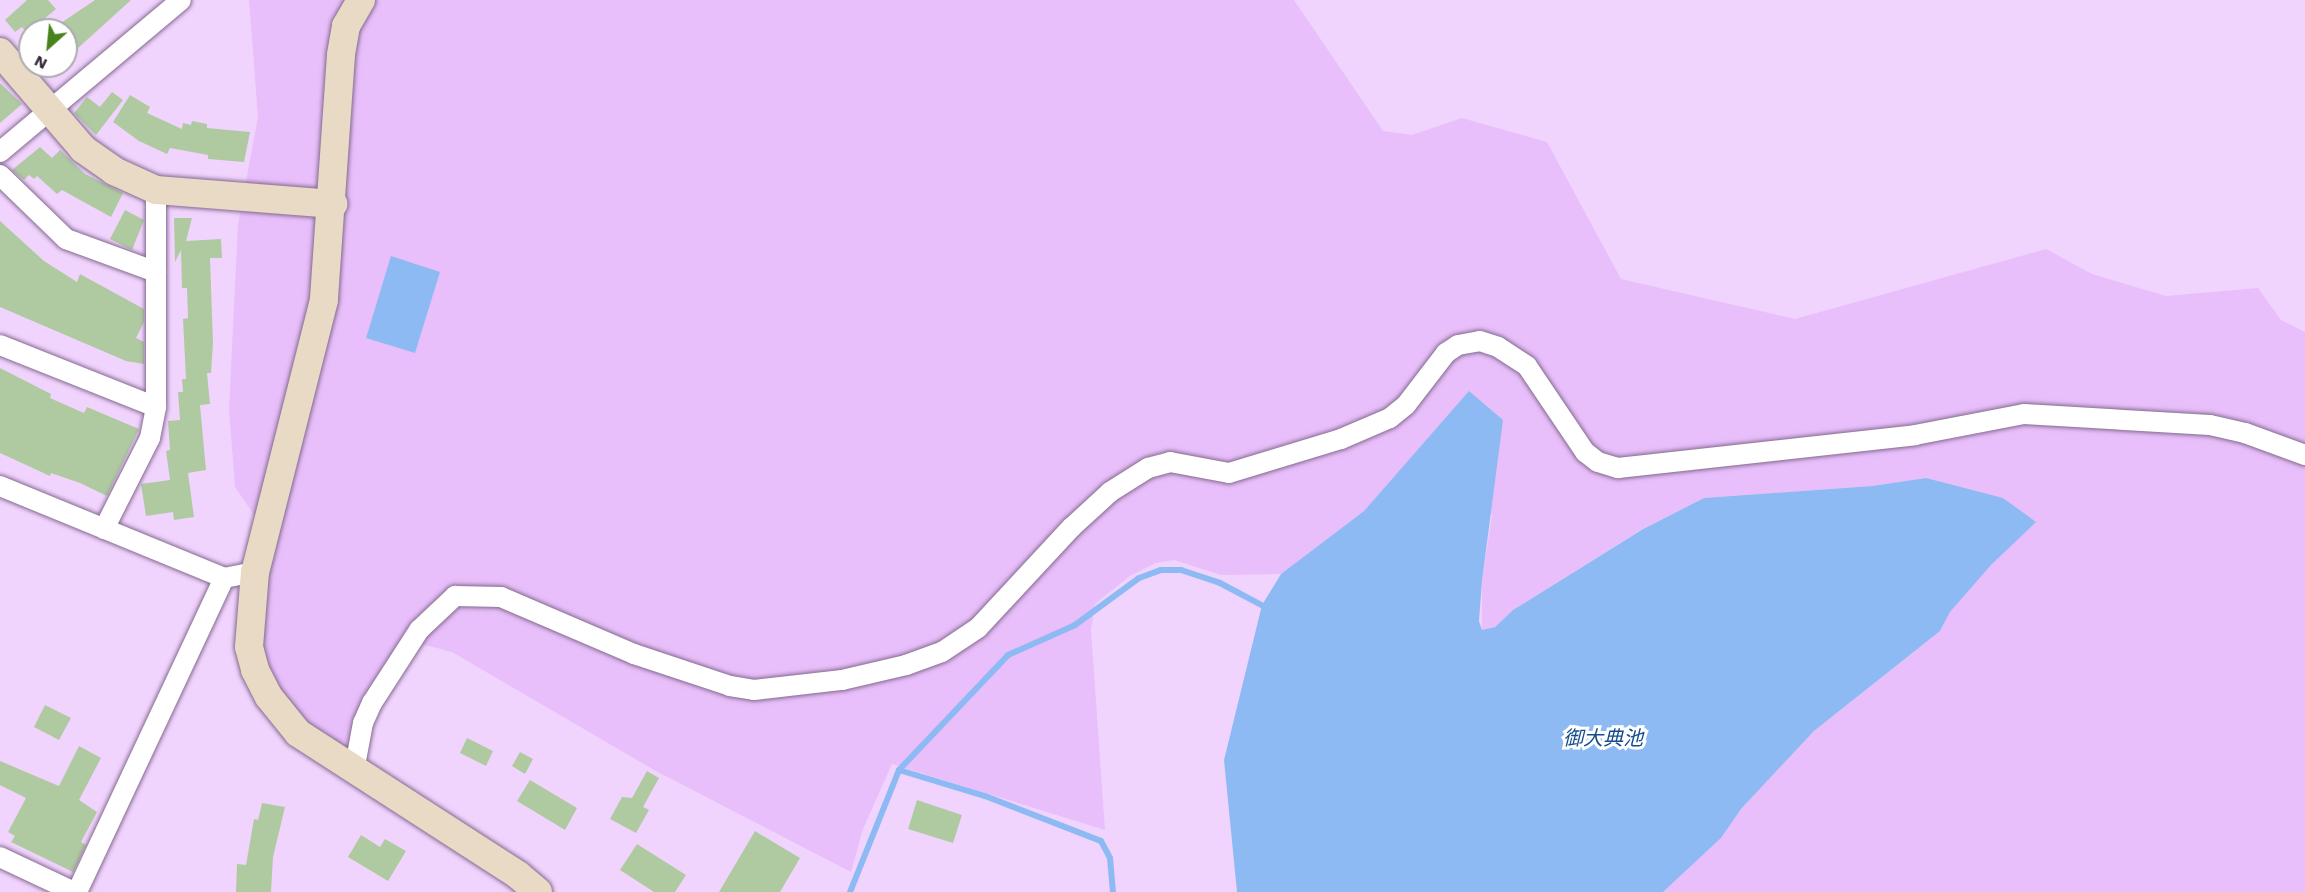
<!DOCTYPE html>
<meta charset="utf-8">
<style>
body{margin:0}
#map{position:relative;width:2305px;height:892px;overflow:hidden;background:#f1d4fe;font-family:"Work Sans","Noto Sans JP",sans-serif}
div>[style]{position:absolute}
.green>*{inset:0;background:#e8bffa}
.water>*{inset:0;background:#8ebaf4}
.stream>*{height:6px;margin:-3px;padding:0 3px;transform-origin:3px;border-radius:3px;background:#8ebaf4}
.building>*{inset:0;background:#afcaa1}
.roads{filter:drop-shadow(0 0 2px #846a90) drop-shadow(0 0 2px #846a90)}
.street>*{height:20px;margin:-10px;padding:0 10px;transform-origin:10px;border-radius:10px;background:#fff}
.secondary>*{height:28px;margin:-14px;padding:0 14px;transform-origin:14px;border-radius:14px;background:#e8dac5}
span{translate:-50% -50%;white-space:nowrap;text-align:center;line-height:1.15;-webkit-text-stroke:6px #fff;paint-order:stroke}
.water-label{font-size:20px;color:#164d8c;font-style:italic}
.north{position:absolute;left:18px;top:18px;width:60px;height:60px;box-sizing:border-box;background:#fff;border:2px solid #ada9af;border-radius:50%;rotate:207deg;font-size:16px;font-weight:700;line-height:24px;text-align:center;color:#322737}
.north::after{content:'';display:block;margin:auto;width:21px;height:27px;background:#48821d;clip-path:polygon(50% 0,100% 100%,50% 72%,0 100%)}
</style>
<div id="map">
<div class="green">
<i style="clip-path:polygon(249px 0,1294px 0,1383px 131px,1412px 135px,1462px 118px,1547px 142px,1621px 279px,1795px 319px,2046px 249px,2092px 274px,2166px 296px,2258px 288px,2281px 320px,2305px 332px,2305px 892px,1663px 892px,1721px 838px,1741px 809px,1814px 731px,1940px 631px,1950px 612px,1992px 564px,2035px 522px,1926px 478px,1872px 486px,1704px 498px,1642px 529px,1513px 610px,1495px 627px,1482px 630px,1482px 581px,1492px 515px,1430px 436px,1364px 511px,1281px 574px,1221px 575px,1174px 560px,1156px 563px,1130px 576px,1095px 604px,1091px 630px,1105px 830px,892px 764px,863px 829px,851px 872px,654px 770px,452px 652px,402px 639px,349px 749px,307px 734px,257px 650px,272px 541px,235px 487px,229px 409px,238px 224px,258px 117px)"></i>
</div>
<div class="water">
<i style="clip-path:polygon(391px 256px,440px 272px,415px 353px,366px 338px)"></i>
<i style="clip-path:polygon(1469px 391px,1503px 420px,1482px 581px,1479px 621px,1482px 630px,1495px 627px,1513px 610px,1643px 529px,1704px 498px,1872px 486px,1926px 478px,2003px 498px,2036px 522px,1992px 564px,1950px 612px,1940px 631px,1814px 731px,1741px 809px,1721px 838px,1663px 892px,1237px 892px,1224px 760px,1262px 605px,1281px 574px,1364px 511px)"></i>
</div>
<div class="stream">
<i style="left:899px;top:770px;width:90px;rotate:16.8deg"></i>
<i style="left:985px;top:796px;width:124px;rotate:21.2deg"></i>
<i style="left:1101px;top:841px;width:19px;rotate:62deg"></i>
<i style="left:1110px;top:858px;width:34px;rotate:85deg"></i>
<i style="left:850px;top:892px;width:131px;rotate:-68.1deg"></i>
<i style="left:899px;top:770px;width:158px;rotate:-46.5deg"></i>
<i style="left:1008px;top:655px;width:73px;rotate:-24.1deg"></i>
<i style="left:1075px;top:625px;width:79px;rotate:-36.3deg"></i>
<i style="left:1139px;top:578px;width:23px;rotate:-20deg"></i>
<i style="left:1161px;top:570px;width:20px"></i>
<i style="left:1181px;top:570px;width:41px;rotate:18.4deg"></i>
<i style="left:1220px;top:583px;width:53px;rotate:28deg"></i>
</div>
<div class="building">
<i style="clip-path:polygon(27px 0,48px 0,56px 9px,27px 33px,22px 27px,15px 32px,5px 20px)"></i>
<i style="clip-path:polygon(95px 0,131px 0,66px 59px,66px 30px,58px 25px)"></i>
<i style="clip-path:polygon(0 83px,22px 104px,0 123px)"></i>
<i style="clip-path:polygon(112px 92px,123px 100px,96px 135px,74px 113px,87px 97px,100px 107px)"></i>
<i style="clip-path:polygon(130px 95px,150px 107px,147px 113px,182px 129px,183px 123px,191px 125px,192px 121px,207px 124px,207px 128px,250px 132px,244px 162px,208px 159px,208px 155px,170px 148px,167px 154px,139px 141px,113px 122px)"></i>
<i style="clip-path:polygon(40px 147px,52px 158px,60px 150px,85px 174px,123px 193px,111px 217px,62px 190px,57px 194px,37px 176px,34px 179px,29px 175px,24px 180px,12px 170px)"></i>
<i style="clip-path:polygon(125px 210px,144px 220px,132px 250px,110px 239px)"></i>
<i style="clip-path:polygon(174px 218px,192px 218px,186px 241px,221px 239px,222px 258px,210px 258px,213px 343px,211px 373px,207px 373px,210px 404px,200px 405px,206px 470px,188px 473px,194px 517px,174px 520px,173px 512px,146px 516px,141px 484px,170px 480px,166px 451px,170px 450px,168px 421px,180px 420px,178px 392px,183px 392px,182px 379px,186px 379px,183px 319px,188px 318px,187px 288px,182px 288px,181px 250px,175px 262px)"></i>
<i style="clip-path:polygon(0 221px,44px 261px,77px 282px,80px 274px,144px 309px,144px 322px,136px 338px,144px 342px,144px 364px,126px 361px,0 307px)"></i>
<i style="clip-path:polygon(0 368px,51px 394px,50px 398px,84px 413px,87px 407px,139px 429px,107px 496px,80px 483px,51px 473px,50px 476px,0 453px)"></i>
<i style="clip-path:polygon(45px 705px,71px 718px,59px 740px,34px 727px)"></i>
<i style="clip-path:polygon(467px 738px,493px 751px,486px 766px,460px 753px)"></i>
<i style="clip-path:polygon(79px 746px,101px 758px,79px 800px,97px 812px,81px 842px,86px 845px,73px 872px,11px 842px,15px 836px,8px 832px,26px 798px,0 785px,0 761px,59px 786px)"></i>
<i style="clip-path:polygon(520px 752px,533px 759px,525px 774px,512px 766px)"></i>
<i style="clip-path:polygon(647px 771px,659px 778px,643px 807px,649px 810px,636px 833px,610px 819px,622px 797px,632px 798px)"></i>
<i style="clip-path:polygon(530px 780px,577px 808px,565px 830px,517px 801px)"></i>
<i style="clip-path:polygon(917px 800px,962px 815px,953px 843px,908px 829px)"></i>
<i style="clip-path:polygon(262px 803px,285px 807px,273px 857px,271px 892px,236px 892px,237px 864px,246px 865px,254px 819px,258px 820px)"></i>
<i style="clip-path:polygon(755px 831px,800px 858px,780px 892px,719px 892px)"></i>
<i style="clip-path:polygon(361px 835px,380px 847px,385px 839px,406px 851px,388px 881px,348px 857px)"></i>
<i style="clip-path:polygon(637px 844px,686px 875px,675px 892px,654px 892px,620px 870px)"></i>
</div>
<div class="roads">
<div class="street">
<i style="left:0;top:152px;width:236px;rotate:-40deg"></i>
<i style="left:0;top:175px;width:92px;rotate:44.1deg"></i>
<i style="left:66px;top:239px;width:96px;rotate:20.1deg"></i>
<i style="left:0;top:345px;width:168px;rotate:21.7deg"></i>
<i style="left:0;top:486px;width:242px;rotate:22.3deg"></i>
<i style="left:224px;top:578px;width:32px;rotate:-11deg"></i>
<i style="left:104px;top:529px;width:102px;rotate:-63.2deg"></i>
<i style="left:150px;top:438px;width:32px;rotate:-79deg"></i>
<i style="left:156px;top:407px;width:217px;rotate:-90deg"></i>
<i style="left:354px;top:771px;width:49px;rotate:-79.4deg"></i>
<i style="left:363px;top:723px;width:22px;rotate:-66deg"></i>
<i style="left:372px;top:703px;width:87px;rotate:-57.2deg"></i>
<i style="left:419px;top:630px;width:50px;rotate:-43.4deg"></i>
<i style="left:455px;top:596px;width:46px;rotate:1.2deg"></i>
<i style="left:501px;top:597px;width:145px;rotate:23.2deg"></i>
<i style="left:634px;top:654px;width:101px;rotate:18.4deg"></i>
<i style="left:730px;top:686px;width:24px;rotate:9deg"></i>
<i style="left:754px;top:690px;width:89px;rotate:-6.5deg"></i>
<i style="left:842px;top:680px;width:66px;rotate:-13.2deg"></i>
<i style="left:906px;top:665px;width:38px;rotate:-20deg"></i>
<i style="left:942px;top:652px;width:43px;rotate:-33.7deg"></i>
<i style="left:978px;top:628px;width:138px;rotate:-47.1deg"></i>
<i style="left:1072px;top:527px;width:52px;rotate:-42.6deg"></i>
<i style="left:1110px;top:492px;width:45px;rotate:-32.3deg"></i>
<i style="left:1148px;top:468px;width:23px;rotate:-15deg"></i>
<i style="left:1170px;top:462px;width:60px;rotate:10.6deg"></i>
<i style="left:1229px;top:473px;width:117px;rotate:-16.9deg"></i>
<i style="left:1341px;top:439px;width:53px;rotate:-23.2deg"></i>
<i style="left:1390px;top:418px;width:21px;rotate:-39deg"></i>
<i style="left:1406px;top:405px;width:66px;rotate:-52.4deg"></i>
<i style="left:1446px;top:353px;width:14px;rotate:-34deg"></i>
<i style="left:1458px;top:345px;width:22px;rotate:-10deg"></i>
<i style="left:1480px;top:341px;width:19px;rotate:18deg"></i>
<i style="left:1498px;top:347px;width:35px;rotate:33deg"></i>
<i style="left:1527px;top:366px;width:104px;rotate:56deg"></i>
<i style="left:1585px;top:452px;width:16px;rotate:38deg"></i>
<i style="left:1598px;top:462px;width:21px;rotate:17deg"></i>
<i style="left:1618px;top:468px;width:299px;rotate:-6.3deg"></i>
<i style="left:1915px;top:435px;width:111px;rotate:-10.9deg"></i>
<i style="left:2024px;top:414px;width:186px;rotate:3.4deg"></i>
<i style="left:2210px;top:425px;width:36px;rotate:13deg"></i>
<i style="left:2245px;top:433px;width:64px;rotate:20.1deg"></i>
<i style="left:0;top:857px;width:82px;rotate:25.3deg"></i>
<i style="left:77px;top:892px;width:347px;rotate:-64.9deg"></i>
</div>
<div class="secondary">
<i style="left:361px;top:0;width:30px;rotate:120deg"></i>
<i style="left:346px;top:26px;width:29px;rotate:100deg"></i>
<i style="left:341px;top:55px;width:246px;rotate:94deg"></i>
<i style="left:324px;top:300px;width:281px;rotate:104.2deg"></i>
<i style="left:255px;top:572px;width:75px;rotate:94.6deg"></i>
<i style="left:249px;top:647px;width:24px;rotate:75deg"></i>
<i style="left:255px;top:670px;width:30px;rotate:63deg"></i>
<i style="left:269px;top:697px;width:46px;rotate:51.1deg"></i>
<i style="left:298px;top:733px;width:262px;rotate:32.8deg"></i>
<i style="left:518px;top:875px;width:26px;rotate:40deg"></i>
<i style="left:0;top:52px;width:128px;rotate:49.4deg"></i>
<i style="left:83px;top:149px;width:38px;rotate:35deg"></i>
<i style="left:114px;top:171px;width:46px;rotate:24.3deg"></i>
<i style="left:156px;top:190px;width:178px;rotate:4.5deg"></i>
</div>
</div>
<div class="water-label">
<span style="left:1603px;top:738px">御大典池</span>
</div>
<div class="north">N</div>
</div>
